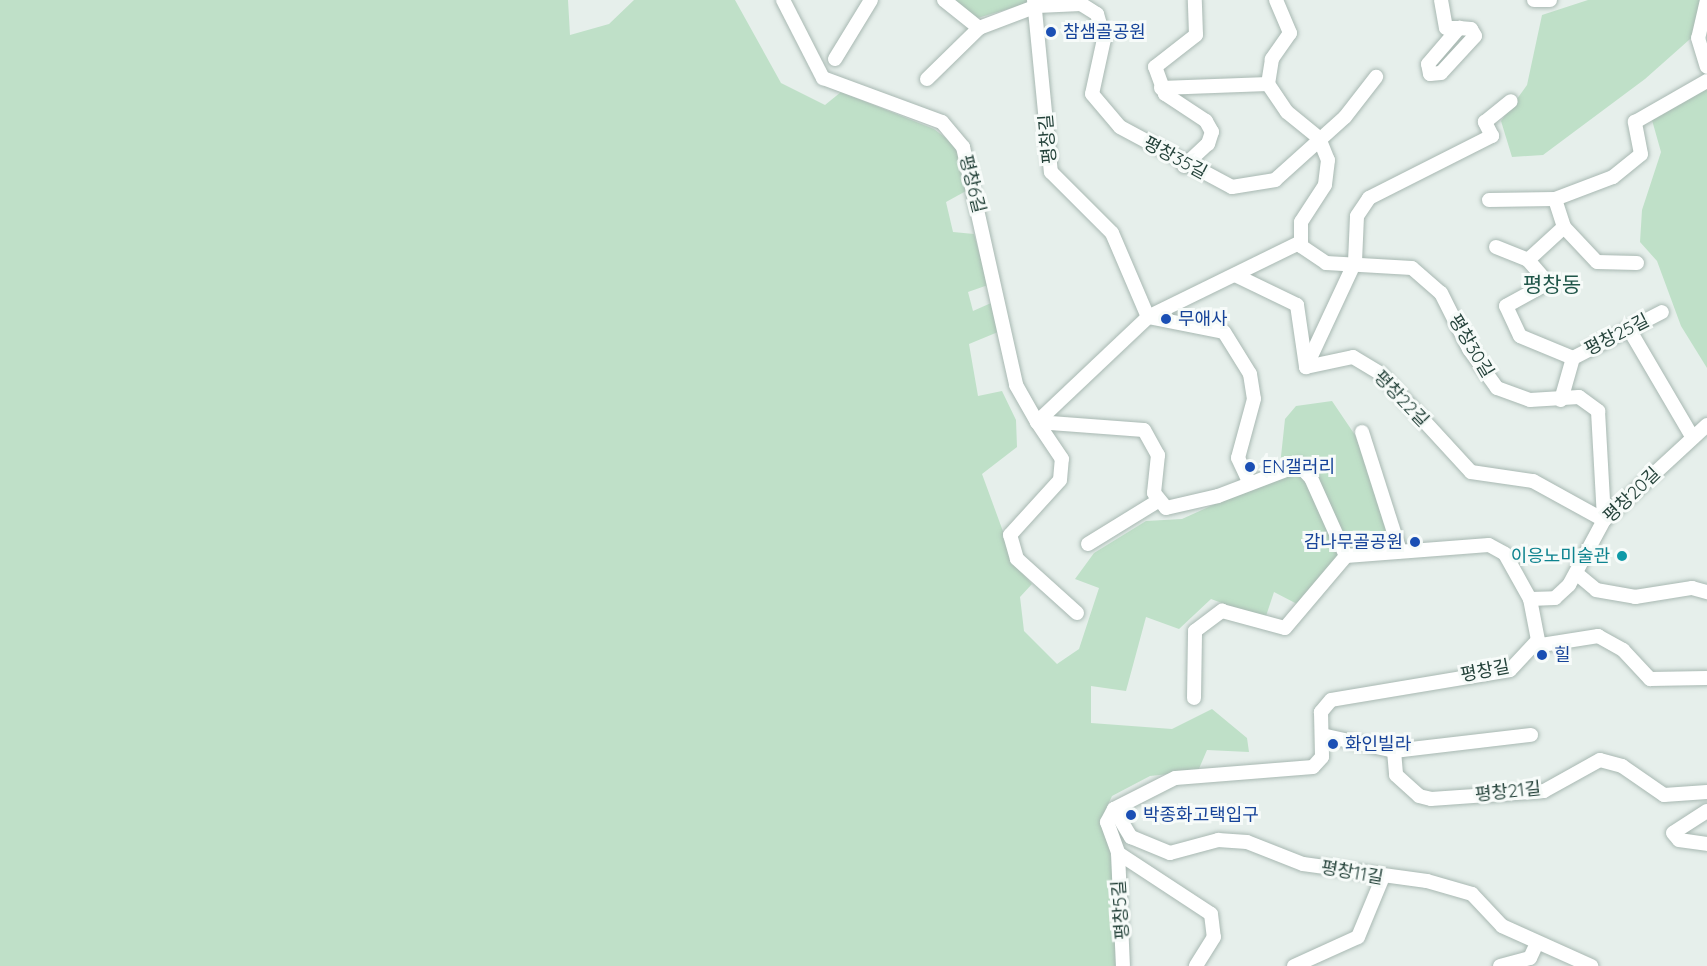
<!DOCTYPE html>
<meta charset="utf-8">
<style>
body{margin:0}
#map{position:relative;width:1707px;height:966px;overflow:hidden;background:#e6efeb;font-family:Quicksand,"Noto Sans KR",sans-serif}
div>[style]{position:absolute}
.green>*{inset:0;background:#bfe0c8}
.roads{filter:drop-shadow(0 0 2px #a8b8b2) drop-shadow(0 0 2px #a8b8b2)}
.minor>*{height:14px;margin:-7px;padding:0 7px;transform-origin:7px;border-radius:7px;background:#fff}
.dots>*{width:16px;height:16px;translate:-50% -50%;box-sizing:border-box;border:3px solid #f7fbf9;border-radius:50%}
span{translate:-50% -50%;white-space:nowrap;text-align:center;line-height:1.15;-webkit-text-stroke:6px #f7fbf9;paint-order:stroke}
.transit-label{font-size:18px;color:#164399}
.left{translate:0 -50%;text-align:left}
.right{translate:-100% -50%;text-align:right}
.street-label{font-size:18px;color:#24423a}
.culture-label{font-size:18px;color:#0d838f}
.quarter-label{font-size:21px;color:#1f5548}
</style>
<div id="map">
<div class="green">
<i style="clip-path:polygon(0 0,568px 0,570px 35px,609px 24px,634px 0,735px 0,781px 83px,825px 105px,841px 92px,934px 129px,956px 146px,966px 191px,946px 202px,953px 232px,974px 234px,988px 285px,968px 292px,973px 311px,991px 303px,998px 332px,969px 344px,978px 396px,1002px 391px,1016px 420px,1017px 447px,982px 474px,1016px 567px,1032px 584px,1020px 597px,1024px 631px,1057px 664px,1079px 649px,1099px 588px,1075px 579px,1094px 553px,1146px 521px,1182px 519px,1279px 475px,1285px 419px,1296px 406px,1332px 401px,1355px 435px,1397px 540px,1361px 546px,1331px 565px,1299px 605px,1274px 592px,1265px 619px,1211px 599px,1179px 629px,1146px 617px,1126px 691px,1091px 686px,1091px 723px,1172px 729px,1212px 709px,1247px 738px,1249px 752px,1207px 750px,1198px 771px,1150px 776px,1112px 796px,1105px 811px,1124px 966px,0 966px)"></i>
<i style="clip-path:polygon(950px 0,1030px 0,1031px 2px,971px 20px)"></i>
<i style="clip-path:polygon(1588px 0,1707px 0,1707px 24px,1645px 79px,1543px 155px,1512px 157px,1501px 121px,1527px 85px,1542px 15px)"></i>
<i style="clip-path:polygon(1707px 86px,1707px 368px,1681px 326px,1657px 261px,1640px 242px,1642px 210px,1661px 152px,1650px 113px)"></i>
</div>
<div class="roads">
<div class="minor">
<i style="left:783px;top:0;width:88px;rotate:62.9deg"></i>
<i style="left:823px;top:78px;width:127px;rotate:20.3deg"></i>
<i style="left:942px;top:122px;width:33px;rotate:50deg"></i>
<i style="left:963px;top:147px;width:244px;rotate:77.4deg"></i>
<i style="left:1016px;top:385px;width:43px;rotate:60.4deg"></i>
<i style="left:1037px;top:422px;width:107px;rotate:4.3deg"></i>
<i style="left:1144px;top:430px;width:29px;rotate:61deg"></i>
<i style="left:1158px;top:455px;width:38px;rotate:96deg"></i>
<i style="left:1154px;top:493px;width:19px;rotate:51deg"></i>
<i style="left:1166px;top:508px;width:53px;rotate:-13deg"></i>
<i style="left:1218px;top:496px;width:87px;rotate:-20.9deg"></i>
<i style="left:1299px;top:465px;width:18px;rotate:47deg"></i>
<i style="left:1311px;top:478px;width:85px;rotate:65.8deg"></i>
<i style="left:1346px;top:556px;width:143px;rotate:-4.4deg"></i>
<i style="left:1489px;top:545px;width:18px;rotate:29deg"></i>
<i style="left:1505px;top:554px;width:51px;rotate:60.9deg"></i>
<i style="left:1530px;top:599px;width:42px;rotate:79deg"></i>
<i style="left:1538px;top:640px;width:41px;rotate:133deg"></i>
<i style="left:1510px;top:670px;width:181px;rotate:170.5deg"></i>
<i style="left:1331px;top:700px;width:16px;rotate:130deg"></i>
<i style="left:1321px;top:712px;width:45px;rotate:88.7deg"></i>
<i style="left:1322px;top:757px;width:13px;rotate:132deg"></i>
<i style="left:1313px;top:767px;width:138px;rotate:175.4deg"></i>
<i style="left:1175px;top:778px;width:68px;rotate:153.1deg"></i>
<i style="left:1114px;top:809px;width:15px;rotate:118deg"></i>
<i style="left:1107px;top:822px;width:33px;rotate:70deg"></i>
<i style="left:1118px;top:853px;width:111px;rotate:33.3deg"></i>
<i style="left:1211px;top:914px;width:23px;rotate:83deg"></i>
<i style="left:1214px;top:937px;width:34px;rotate:122deg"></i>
<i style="left:944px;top:0;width:45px;rotate:38.7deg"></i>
<i style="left:1034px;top:0;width:173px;rotate:84.4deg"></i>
<i style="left:1051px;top:172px;width:86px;rotate:45deg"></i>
<i style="left:1112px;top:233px;width:91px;rotate:66.8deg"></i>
<i style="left:1148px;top:317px;width:77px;rotate:11.2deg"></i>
<i style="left:1224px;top:332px;width:49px;rotate:58.2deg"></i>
<i style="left:1250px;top:374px;width:25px;rotate:81deg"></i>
<i style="left:1254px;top:399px;width:61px;rotate:105.2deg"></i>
<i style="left:1238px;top:458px;width:26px;rotate:65deg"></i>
<i style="left:1276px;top:0;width:36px;rotate:67deg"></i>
<i style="left:1290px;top:33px;width:32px;rotate:125deg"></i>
<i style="left:1272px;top:59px;width:25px;rotate:99deg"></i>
<i style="left:1268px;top:84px;width:34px;rotate:56deg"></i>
<i style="left:1287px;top:112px;width:41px;rotate:39.1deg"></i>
<i style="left:1319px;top:138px;width:24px;rotate:68deg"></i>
<i style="left:1328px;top:160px;width:25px;rotate:97deg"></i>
<i style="left:1325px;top:185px;width:44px;rotate:123deg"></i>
<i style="left:1301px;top:222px;width:24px;rotate:90deg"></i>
<i style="left:1301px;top:246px;width:30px;rotate:34deg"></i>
<i style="left:1326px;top:263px;width:86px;rotate:3.3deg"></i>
<i style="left:1412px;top:268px;width:38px;rotate:41deg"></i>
<i style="left:1441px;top:293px;width:63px;rotate:63.4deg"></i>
<i style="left:1469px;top:349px;width:48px;rotate:54.3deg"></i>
<i style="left:1497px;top:388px;width:35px;rotate:20deg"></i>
<i style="left:1530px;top:400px;width:49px;rotate:-3.5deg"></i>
<i style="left:1579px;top:397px;width:24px;rotate:36deg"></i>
<i style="left:1598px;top:411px;width:109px;rotate:86.8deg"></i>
<i style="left:1441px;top:0;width:28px;rotate:80deg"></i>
<i style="left:1446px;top:28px;width:13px"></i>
<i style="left:1459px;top:28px;width:12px;rotate:5deg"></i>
<i style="left:1471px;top:29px;width:8px;rotate:60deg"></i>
<i style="left:1475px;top:36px;width:50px;rotate:132.6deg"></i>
<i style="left:1441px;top:73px;width:11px;rotate:175deg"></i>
<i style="left:1430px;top:74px;width:10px;rotate:-101deg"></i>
<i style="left:1428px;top:64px;width:48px;rotate:-49.3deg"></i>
<i style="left:1534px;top:0;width:16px"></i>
<i style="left:1707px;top:0;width:39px;rotate:103deg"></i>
<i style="left:1698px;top:38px;width:30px;rotate:73deg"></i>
<i style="left:835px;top:59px;width:69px;rotate:-58.6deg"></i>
<i style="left:927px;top:79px;width:73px;rotate:-44.4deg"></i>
<i style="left:979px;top:28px;width:62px;rotate:-20.8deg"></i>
<i style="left:1037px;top:6px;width:44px;rotate:-2.6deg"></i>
<i style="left:1081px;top:4px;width:19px;rotate:32deg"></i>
<i style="left:1097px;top:14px;width:26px;rotate:74deg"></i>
<i style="left:1104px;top:39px;width:56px;rotate:102.3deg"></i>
<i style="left:1092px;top:94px;width:43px;rotate:49.7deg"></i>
<i style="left:1120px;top:127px;width:127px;rotate:28.2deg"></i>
<i style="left:1232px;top:187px;width:44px;rotate:-9.2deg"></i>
<i style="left:1275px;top:180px;width:94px;rotate:-42deg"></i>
<i style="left:1345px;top:117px;width:51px;rotate:-52.2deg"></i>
<i style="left:1161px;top:88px;width:107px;rotate:-2.1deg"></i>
<i style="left:1184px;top:166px;width:33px;rotate:-43deg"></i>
<i style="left:1208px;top:144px;width:13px;rotate:-72deg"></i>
<i style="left:1212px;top:132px;width:13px;rotate:-119deg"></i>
<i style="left:1206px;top:121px;width:49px;rotate:-146.6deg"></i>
<i style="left:1165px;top:94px;width:29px;rotate:-110deg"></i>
<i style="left:1155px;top:67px;width:52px;rotate:-38deg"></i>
<i style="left:1196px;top:35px;width:35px;rotate:-92deg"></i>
<i style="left:1489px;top:200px;width:66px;rotate:-0.9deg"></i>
<i style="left:1564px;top:227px;width:48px;rotate:46.7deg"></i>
<i style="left:1597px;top:262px;width:40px;rotate:1.4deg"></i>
<i style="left:1496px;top:247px;width:35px;rotate:22deg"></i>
<i style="left:1235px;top:275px;width:69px;rotate:25.8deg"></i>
<i style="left:1297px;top:305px;width:63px;rotate:81.7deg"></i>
<i style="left:1306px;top:367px;width:48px;rotate:-12deg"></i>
<i style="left:1353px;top:357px;width:33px;rotate:31deg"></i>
<i style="left:1381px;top:374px;width:133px;rotate:47.4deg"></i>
<i style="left:1471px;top:472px;width:63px;rotate:8.3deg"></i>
<i style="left:1533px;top:481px;width:81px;rotate:28.8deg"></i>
<i style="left:1629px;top:329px;width:126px;rotate:59.6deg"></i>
<i style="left:1573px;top:358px;width:57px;rotate:-157.5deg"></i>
<i style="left:1520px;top:336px;width:33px;rotate:-115deg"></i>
<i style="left:1506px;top:306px;width:48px;rotate:-28.7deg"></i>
<i style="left:1548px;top:283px;width:30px;rotate:-131deg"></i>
<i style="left:1528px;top:260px;width:49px;rotate:-42.5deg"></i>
<i style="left:1564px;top:227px;width:29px;rotate:-108deg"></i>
<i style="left:1555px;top:199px;width:62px;rotate:-20.8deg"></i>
<i style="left:1613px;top:177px;width:36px;rotate:-39deg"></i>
<i style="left:1641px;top:154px;width:33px;rotate:-101deg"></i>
<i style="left:1635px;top:122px;width:83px;rotate:-29.7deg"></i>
<i style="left:1306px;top:367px;width:116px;rotate:-65deg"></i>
<i style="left:1355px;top:262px;width:46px;rotate:-87.5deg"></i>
<i style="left:1357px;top:216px;width:22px;rotate:-56deg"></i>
<i style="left:1369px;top:198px;width:138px;rotate:-26.8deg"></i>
<i style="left:1492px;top:136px;width:16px;rotate:-117deg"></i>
<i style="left:1485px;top:122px;width:33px;rotate:-39deg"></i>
<i style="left:1561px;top:400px;width:44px;rotate:-74.1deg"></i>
<i style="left:1573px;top:358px;width:100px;rotate:-27.3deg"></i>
<i style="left:1362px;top:432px;width:125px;rotate:72.3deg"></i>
<i style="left:1088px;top:544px;width:82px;rotate:-31.6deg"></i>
<i style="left:1576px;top:573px;width:26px;rotate:40deg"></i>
<i style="left:1596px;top:590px;width:40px;rotate:10deg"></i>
<i style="left:1635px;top:597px;width:58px;rotate:-9deg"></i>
<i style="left:1692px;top:588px;width:16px;rotate:15deg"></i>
<i style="left:1530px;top:599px;width:25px;rotate:-2deg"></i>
<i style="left:1555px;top:598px;width:19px;rotate:-43deg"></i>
<i style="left:1569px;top:585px;width:74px;rotate:-61.7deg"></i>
<i style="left:1604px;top:520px;width:140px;rotate:-42.7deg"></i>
<i style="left:1077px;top:613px;width:81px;rotate:-138deg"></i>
<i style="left:1017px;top:559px;width:25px;rotate:-106deg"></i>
<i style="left:1010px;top:535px;width:74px;rotate:-47.7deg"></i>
<i style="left:1060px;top:480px;width:21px;rotate:-85deg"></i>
<i style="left:1062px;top:459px;width:45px;rotate:-124deg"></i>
<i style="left:1037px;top:422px;width:153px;rotate:-43.4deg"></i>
<i style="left:1148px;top:317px;width:170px;rotate:-26.1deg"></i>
<i style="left:1535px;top:646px;width:64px;rotate:-9deg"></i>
<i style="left:1598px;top:636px;width:29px;rotate:29deg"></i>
<i style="left:1623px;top:650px;width:40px;rotate:47deg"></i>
<i style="left:1650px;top:679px;width:57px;rotate:-1deg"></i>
<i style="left:1194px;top:698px;width:67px;rotate:-89.1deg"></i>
<i style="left:1195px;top:631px;width:34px;rotate:-37deg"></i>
<i style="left:1222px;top:611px;width:65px;rotate:15.1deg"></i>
<i style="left:1285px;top:628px;width:94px;rotate:-49.7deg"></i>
<i style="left:1322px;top:735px;width:74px;rotate:12.5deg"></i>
<i style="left:1394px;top:751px;width:138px;rotate:-6.7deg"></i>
<i style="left:1394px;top:751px;width:24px;rotate:85deg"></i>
<i style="left:1396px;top:775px;width:31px;rotate:42deg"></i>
<i style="left:1419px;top:796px;width:12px;rotate:14deg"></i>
<i style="left:1431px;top:799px;width:113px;rotate:-4deg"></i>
<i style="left:1544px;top:791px;width:64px;rotate:-29deg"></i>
<i style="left:1600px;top:760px;width:23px;rotate:15deg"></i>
<i style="left:1622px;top:766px;width:51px;rotate:34.6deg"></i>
<i style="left:1664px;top:795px;width:43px;rotate:-4deg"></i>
<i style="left:1114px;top:809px;width:33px;rotate:59deg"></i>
<i style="left:1131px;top:837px;width:42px;rotate:22.3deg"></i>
<i style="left:1170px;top:853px;width:50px;rotate:-15.2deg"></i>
<i style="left:1218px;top:840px;width:29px;rotate:4deg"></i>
<i style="left:1247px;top:842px;width:60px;rotate:21.4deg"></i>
<i style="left:1303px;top:864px;width:125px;rotate:7.8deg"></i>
<i style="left:1427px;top:881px;width:47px;rotate:16.1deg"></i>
<i style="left:1472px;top:894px;width:44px;rotate:46.8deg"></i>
<i style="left:1502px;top:926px;width:98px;rotate:24.2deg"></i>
<i style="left:1707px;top:811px;width:40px;rotate:147.1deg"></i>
<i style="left:1673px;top:833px;width:9px;rotate:49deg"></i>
<i style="left:1679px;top:840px;width:28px;rotate:8deg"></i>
<i style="left:1118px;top:853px;width:113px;rotate:87.5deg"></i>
<i style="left:1294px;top:966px;width:70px;rotate:-24.4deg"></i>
<i style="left:1358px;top:937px;width:63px;rotate:-67.5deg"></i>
<i style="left:1500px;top:966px;width:31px;rotate:-15deg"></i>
<i style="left:1530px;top:958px;width:17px;rotate:-65deg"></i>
</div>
</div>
<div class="dots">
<i style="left:1051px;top:32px;background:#1a4fb4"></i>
<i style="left:1166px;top:319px;background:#1a4fb4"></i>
<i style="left:1250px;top:467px;background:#1a4fb4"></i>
<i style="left:1415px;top:542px;background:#1a4fb4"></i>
<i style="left:1622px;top:556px;background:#0f9aa8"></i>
<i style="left:1542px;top:655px;background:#1a4fb4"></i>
<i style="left:1333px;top:744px;background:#1a4fb4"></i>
<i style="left:1131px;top:815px;background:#1a4fb4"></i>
</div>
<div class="transit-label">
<span class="left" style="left:1063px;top:32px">참샘골공원</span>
<span class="left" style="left:1178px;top:319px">무애사</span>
<span class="left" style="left:1262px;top:467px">EN갤러리</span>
<span class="right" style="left:1403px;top:542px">감나무골공원</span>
<span class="left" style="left:1554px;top:655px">힐</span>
<span class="left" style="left:1345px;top:744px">화인빌라</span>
<span class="left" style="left:1143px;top:815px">박종화고택입구</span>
</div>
<div class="street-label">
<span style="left:1048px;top:139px;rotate:-95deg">평창길</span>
<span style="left:1175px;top:158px;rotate:28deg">평창35길</span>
<span style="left:972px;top:184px;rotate:76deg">평창6길</span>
<span style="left:1617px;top:335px;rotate:-27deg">평창25길</span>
<span style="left:1471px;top:346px;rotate:59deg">평창30길</span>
<span style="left:1401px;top:399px;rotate:46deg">평창22길</span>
<span style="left:1632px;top:495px;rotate:-44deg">평창20길</span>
<span style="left:1485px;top:671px;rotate:-11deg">평창길</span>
<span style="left:1508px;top:792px;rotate:-6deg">평창21길</span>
<span style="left:1352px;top:873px;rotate:10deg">평창11길</span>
<span style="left:1121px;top:910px;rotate:-94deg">평창5길</span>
</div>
<div class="culture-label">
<span class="right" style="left:1610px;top:556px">이응노미술관</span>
</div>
<div class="quarter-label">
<span style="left:1552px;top:284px">평창동</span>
</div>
</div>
